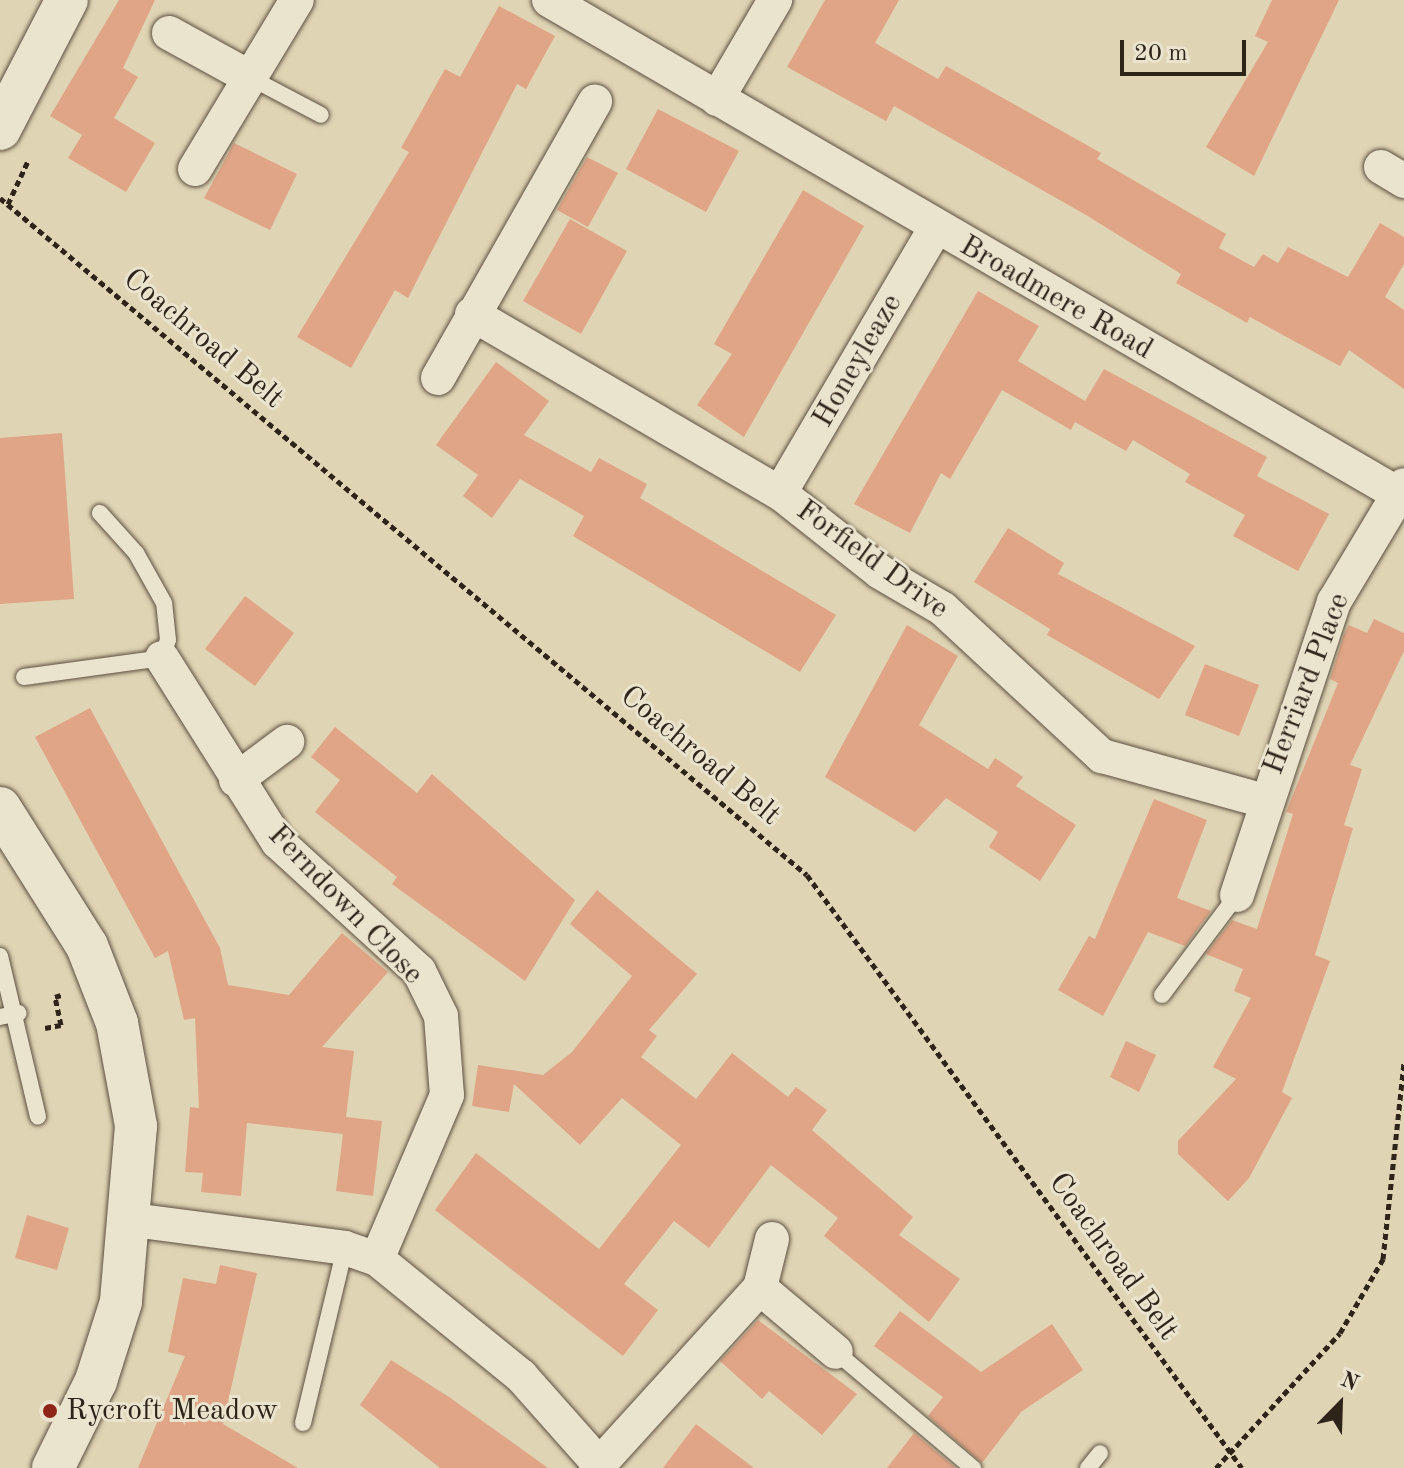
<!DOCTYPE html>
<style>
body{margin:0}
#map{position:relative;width:1404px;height:1468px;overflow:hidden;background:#dfd4b4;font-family:"Old Standard TT",serif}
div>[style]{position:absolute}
.building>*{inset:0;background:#e0a587}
.path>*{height:5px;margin-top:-2.5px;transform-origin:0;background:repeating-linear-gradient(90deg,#2f2419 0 6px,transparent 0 10px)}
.roads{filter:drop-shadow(0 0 2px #5b5040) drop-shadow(0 0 2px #5b5040)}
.service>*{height:16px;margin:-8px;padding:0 8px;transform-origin:8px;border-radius:8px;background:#eae3ce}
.minor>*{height:34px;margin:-17px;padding:0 17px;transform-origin:17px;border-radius:17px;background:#eae3ce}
.tertiary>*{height:42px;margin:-21px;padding:0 21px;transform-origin:21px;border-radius:21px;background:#eae3ce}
.dots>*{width:22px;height:22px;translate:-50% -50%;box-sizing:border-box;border:4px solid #eae3ce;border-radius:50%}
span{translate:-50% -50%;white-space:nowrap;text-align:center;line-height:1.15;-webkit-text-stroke:6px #eae3ce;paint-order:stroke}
.street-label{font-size:30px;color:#2f2419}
.poi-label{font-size:30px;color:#2f2419}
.left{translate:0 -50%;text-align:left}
.north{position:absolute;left:1300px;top:1364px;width:80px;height:80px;-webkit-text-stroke:6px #eae3ce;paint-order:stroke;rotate:23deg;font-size:22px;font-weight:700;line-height:32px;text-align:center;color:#2f2419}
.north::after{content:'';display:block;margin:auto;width:28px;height:36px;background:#2f2419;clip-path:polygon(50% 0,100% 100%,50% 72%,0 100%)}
.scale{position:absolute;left:1120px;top:40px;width:126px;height:36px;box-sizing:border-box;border:4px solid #2f2419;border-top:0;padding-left:10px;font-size:24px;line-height:28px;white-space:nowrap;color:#2f2419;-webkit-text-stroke:6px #eae3ce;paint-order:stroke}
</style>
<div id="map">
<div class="building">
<i style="clip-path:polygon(119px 0,155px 0,123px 68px,138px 77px,114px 118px,155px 143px,126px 192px,68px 158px,82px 135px,50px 116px)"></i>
<i style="clip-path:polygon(825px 0,899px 0,875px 43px,938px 79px,946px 66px,1101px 153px,1097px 159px,1226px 234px,1219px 248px,1254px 267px,1263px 254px,1278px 263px,1288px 247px,1348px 277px,1380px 223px,1404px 237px,1404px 264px,1385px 297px,1404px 310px,1404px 389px,1349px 350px,1340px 366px,1250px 317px,1247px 323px,1176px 283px,1181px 274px,1086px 215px,894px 106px,886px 121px,787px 67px)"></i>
<i style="clip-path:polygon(1272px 0,1339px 0,1254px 176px,1206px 147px,1268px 42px,1255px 36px)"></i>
<i style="clip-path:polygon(499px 6px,555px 36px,526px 89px,517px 84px,408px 298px,395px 290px,351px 368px,297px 337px,409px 152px,401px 148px,445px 69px,460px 77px)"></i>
<i style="clip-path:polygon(658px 109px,739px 151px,706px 212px,626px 169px)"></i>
<i style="clip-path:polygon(234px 143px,297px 174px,270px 230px,204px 198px)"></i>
<i style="clip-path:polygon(587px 157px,618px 173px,588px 227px,557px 210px)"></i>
<i style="clip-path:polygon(803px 190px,864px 226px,744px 437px,697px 405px,732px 354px,714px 344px)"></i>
<i style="clip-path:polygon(570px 219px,627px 251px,581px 334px,523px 301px)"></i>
<i style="clip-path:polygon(978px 291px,1039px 326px,1018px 361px,1085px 401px,1104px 369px,1267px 457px,1257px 476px,1329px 514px,1298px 571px,1233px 536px,1245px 515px,1185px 482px,1190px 474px,1133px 440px,1126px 451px,1075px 422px,1071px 430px,1002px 390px,950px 479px,941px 473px,910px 533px,854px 504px)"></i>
<i style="clip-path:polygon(496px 362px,549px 401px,524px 435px,591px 472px,599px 458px,647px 484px,640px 498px,836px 615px,800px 672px,573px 536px,584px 516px,520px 479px,492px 518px,463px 496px,478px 475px,436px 445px)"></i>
<i style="clip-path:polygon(62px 433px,74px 599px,0 604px,0 438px)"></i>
<i style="clip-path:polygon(1008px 528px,1064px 563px,1058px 574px,1195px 646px,1159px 699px,1047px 635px,1050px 629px,974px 582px)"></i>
<i style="clip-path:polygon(245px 596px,294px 633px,255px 686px,205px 649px)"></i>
<i style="clip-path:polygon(1374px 619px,1404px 633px,1404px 651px,1350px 765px,1362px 769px,1344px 825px,1353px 828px,1315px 955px,1330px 961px,1282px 1092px,1292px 1098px,1249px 1178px,1228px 1201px,1178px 1154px,1178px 1141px,1236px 1079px,1213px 1067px,1251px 998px,1234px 991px,1243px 969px,1206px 954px,1232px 920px,1257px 929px,1293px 814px,1286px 812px,1338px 683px,1330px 679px,1344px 634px,1349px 625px,1367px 633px)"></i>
<i style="clip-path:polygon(907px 625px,958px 656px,919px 725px,988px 769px,995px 758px,1023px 777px,1016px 786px,1076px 825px,1040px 881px,989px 847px,998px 832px,946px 798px,915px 832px,825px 777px)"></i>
<i style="clip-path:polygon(1205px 664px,1259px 685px,1239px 736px,1185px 715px)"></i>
<i style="clip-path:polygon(90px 708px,220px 948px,228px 985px,289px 995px,342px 933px,388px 972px,322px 1047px,354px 1051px,346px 1117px,382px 1121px,373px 1196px,336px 1191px,343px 1134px,247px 1123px,241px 1196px,201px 1192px,203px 1173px,185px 1172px,190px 1107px,199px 1108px,195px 1018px,184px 1020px,168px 951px,155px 958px,35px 737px)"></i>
<i style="clip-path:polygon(335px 727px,417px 793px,432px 774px,575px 900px,525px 981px,392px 884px,397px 877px,315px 812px,340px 780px,311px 757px)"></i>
<i style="clip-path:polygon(1154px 799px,1207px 820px,1177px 898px,1211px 911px,1185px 946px,1148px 932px,1103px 1016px,1058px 990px,1089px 936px,1095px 939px)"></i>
<i style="clip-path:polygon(597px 890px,697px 974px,649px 1030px,657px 1036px,641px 1057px,696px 1099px,732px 1053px,788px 1097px,796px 1087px,827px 1110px,812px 1130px,913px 1217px,899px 1235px,960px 1279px,929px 1322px,824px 1236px,838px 1218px,771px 1165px,709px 1248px,674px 1221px,624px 1284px,658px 1310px,623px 1356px,435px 1210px,476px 1153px,599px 1249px,681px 1145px,622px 1098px,580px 1145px,514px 1084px,509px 1112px,472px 1106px,478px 1065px,543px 1075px,572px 1052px,632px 976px,570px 924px)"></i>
<i style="clip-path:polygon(1126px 1041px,1156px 1055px,1139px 1092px,1110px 1077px)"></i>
<i style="clip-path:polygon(27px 1215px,69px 1228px,57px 1270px,15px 1258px)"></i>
<i style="clip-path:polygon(220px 1265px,257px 1273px,223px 1424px,298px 1468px,138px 1468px,185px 1356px,168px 1352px,183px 1278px,216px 1284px)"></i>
<i style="clip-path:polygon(900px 1311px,981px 1372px,1052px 1324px,1083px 1370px,1021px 1412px,982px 1463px,928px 1416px,943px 1397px,874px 1346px)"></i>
<i style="clip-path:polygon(758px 1320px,857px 1394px,822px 1435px,769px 1391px,762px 1399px,720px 1361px)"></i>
<i style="clip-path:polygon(391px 1360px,449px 1397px,548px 1468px,440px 1468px,360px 1405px)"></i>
<i style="clip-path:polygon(696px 1424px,713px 1437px,754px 1468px,663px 1468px)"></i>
<i style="clip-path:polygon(914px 1433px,956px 1468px,887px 1468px)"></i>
</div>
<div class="path">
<i style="left:0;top:198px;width:1053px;rotate:39.99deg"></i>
<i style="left:807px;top:875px;width:735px;rotate:53.74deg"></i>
<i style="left:8px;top:204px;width:47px;rotate:-65.1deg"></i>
<i style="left:45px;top:1028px;width:16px;rotate:-11deg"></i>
<i style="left:61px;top:1025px;width:29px;rotate:-102deg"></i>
<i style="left:55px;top:997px;width:9px;rotate:-18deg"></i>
<i style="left:1216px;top:1468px;width:183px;rotate:-47.4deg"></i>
<i style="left:1340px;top:1333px;width:86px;rotate:-59.8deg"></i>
<i style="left:1383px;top:1259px;width:197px;rotate:-83.9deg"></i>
</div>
<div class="roads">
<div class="service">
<i style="left:249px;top:77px;width:81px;rotate:27.8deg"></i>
<i style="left:24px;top:677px;width:139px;rotate:-7.8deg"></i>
<i style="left:162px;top:658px;width:19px;rotate:-72deg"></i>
<i style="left:168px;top:640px;width:37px;rotate:-96deg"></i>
<i style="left:164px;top:603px;width:57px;rotate:-119.2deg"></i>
<i style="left:136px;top:553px;width:54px;rotate:-132deg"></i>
<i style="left:0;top:956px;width:165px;rotate:76.7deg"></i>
<i style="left:1162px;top:995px;width:125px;rotate:-53.1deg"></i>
<i style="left:0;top:1017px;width:19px;rotate:-12deg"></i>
<i style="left:836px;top:1352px;width:180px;rotate:40.3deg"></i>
<i style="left:303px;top:1423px;width:180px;rotate:-76.5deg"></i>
<i style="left:1088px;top:1468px;width:19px;rotate:-51deg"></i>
</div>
<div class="minor">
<i style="left:549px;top:0;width:982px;rotate:30.19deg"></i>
<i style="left:169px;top:33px;width:91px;rotate:28.8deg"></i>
<i style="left:717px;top:99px;width:115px;rotate:-59.6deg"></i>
<i style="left:1381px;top:167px;width:27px;rotate:31deg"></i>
<i style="left:195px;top:169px;width:197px;rotate:-58.9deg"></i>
<i style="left:472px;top:314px;width:356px;rotate:30.2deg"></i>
<i style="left:780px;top:493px;width:127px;rotate:38.3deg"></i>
<i style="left:880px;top:572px;width:73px;rotate:30.4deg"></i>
<i style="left:943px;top:609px;width:217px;rotate:42.8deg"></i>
<i style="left:1102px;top:756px;width:168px;rotate:15.5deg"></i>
<i style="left:438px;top:378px;width:318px;rotate:-60.4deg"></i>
<i style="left:780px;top:493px;width:306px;rotate:-59.6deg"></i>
<i style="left:162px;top:658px;width:218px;rotate:57.8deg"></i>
<i style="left:278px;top:842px;width:191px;rotate:42.5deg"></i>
<i style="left:419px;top:971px;width:50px;rotate:63.9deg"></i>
<i style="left:441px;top:1016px;width:79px;rotate:85.7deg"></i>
<i style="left:447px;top:1095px;width:178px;rotate:113.1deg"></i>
<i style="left:236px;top:780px;width:64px;rotate:-36.7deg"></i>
<i style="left:1237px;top:895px;width:309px;rotate:-71.7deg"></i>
<i style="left:1334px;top:602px;width:136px;rotate:-59.1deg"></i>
<i style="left:133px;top:1220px;width:214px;rotate:7.5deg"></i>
<i style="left:345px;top:1248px;width:34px;rotate:19deg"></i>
<i style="left:377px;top:1259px;width:186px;rotate:39.1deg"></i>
<i style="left:521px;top:1376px;width:118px;rotate:48.4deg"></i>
<i style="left:772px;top:1239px;width:50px;rotate:103.8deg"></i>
<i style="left:760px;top:1288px;width:99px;rotate:40.1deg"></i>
<i style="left:596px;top:1468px;width:244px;rotate:-47.7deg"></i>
</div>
<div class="tertiary">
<i style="left:0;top:129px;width:145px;rotate:-62.6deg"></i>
<i style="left:0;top:808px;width:163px;rotate:57.8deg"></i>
<i style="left:87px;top:946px;width:83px;rotate:68.7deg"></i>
<i style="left:117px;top:1023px;width:105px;rotate:79.5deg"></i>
<i style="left:136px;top:1126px;width:177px;rotate:94.9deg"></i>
<i style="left:121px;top:1302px;width:83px;rotate:107.6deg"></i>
<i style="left:96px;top:1381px;width:97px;rotate:116.3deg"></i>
</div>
</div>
<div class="dots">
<i style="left:50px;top:1411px;background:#8f2418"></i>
</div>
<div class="street-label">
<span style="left:1056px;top:298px;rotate:30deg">Broadmere Road</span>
<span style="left:203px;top:339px;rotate:40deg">Coachroad Belt</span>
<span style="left:858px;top:361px;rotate:-60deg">Honeyleaze</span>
<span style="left:872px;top:560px;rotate:36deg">Forfield Drive</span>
<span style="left:1307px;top:684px;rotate:-69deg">Herriard Place</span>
<span style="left:700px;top:756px;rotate:40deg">Coachroad Belt</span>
<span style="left:345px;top:905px;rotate:46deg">Ferndown Close</span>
<span style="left:1113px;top:1257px;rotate:54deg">Coachroad Belt</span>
</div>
<div class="poi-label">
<span class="left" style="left:66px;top:1411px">Rycroft Meadow</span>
</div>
<div class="north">N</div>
<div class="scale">20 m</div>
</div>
